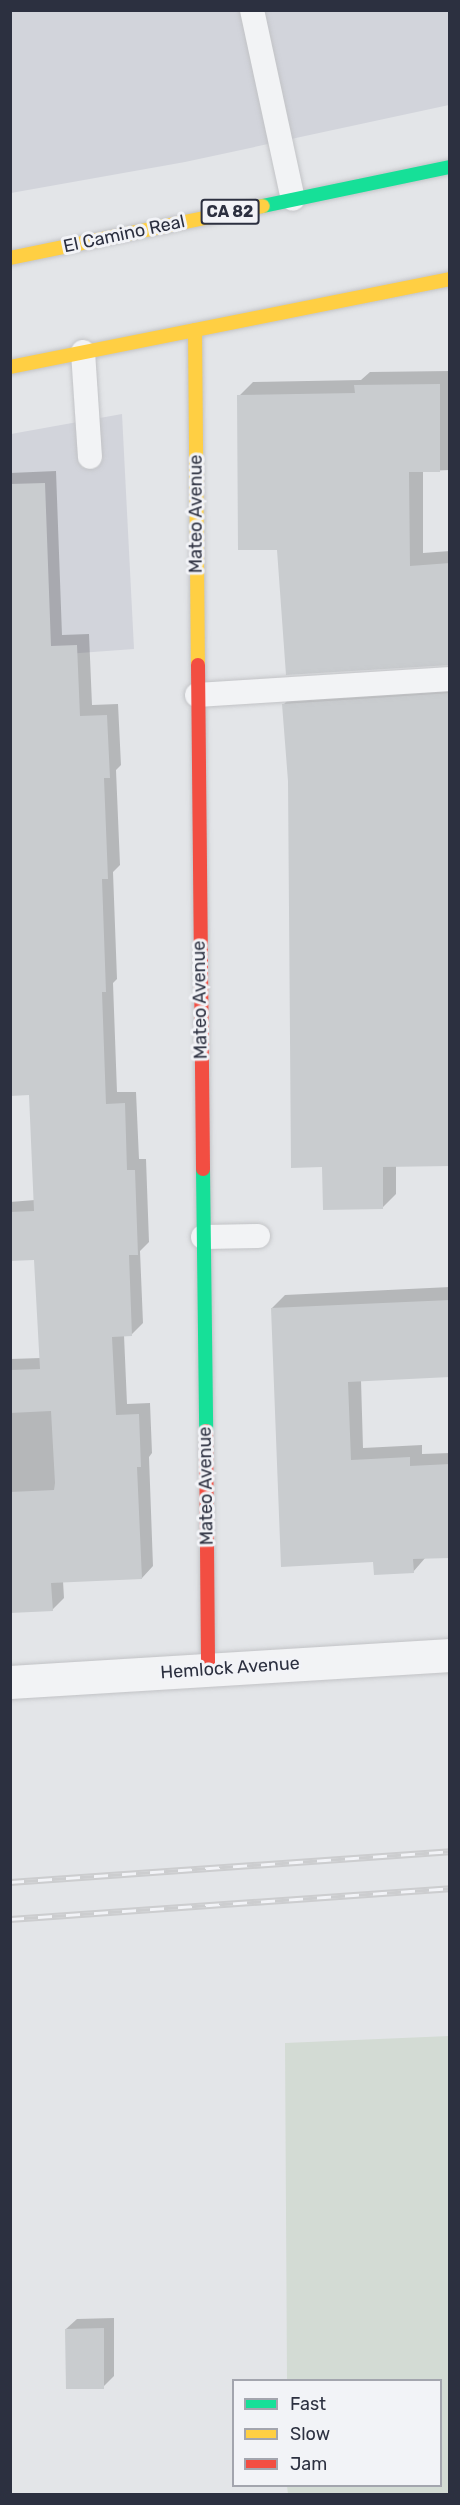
<!DOCTYPE html>
<style>
body{margin:0}
#map{position:relative;width:460px;height:2505px;overflow:hidden;background:#e3e5e8;font-family:Rubik,sans-serif}
div>[style]{position:absolute}
.built>*{inset:0;background:#d2d4db}
.green>*{inset:0;background:#d3dbd4}
.shadow>*{inset:0;background:#0003}
.building>*{inset:0;background:#c9cccf}
.roads{filter:drop-shadow(0 0 2px #c2c3c6) drop-shadow(0 0 2px #c2c3c6)}
.lane>*{height:24px;margin:-12px;padding:0 12px;transform-origin:12px;border-radius:12px;background:#f2f3f5}
.street>*{height:33px;margin:-16.5px;padding:0 16.5px;transform-origin:16.5px;border-radius:16.5px;background:#f2f3f5}
.fast>*{height:14px;margin:-7px;padding:0 7px;transform-origin:7px;border-radius:7px;background:#16e098}
.slow>*{height:14px;margin:-7px;padding:0 7px;transform-origin:7px;border-radius:7px;background:#ffcf43}
.jam>*{height:14px;margin:-7px;padding:0 7px;transform-origin:7px;border-radius:7px;background:#f24e42}
.rail>*{height:7px;margin-top:-3.5px;transform-origin:0;background:repeating-linear-gradient(90deg,#f2f3f7 0 14px,#cccdcf 0 28px);box-sizing:border-box;border-block:2px solid #cccdcf}
span{translate:-50% -50%;white-space:nowrap;text-align:center;line-height:1.15;-webkit-text-stroke:6px #f2f3f7;paint-order:stroke}
.shield-label span{padding:2px 4px;background:#f2f3f7;border:2px solid;border-radius:4px;-webkit-text-stroke-width:0}
.shield-label{font-size:16px;color:#2c3040;font-weight:700}
.street-label{font-size:18px;color:#2c3040}
.frame{position:absolute;inset:0;border:12px solid #2c3040;pointer-events:none}
.legend{position:absolute;left:232px;top:2379px;width:210px;height:108px;box-sizing:border-box;background:#f2f3f7;border:2px solid #a3a5ae;margin:0;padding:8px 10px;list-style:none;font-size:18px;color:#2c3040}
.legend li{display:flex;align-items:center;gap:12px;height:30px}
.legend b{width:30px;border:2px solid #a3a5ae}
</style>
<div id="map">
<div class="built">
<i style="clip-path:polygon(11px 11px,449px 11px,449px 105px,185px 162px,11px 193px)"></i>
<i style="clip-path:polygon(122px 414px,134px 649px,11px 658px,11px 434px)"></i>
</div>
<div class="green">
<i style="clip-path:polygon(449px 2036px,449px 2494px,288px 2494px,287px 2486px,440px 2486px,440px 2380px,287px 2380px,285px 2043px)"></i>
</div>
<div class="shadow">
<i style="clip-path:polygon(450px 371px,450px 470px,423px 471px,423px 553px,450px 551px,450px 663px,278px 548px,239px 396px,253px 382px,361px 380px,370px 372px)"></i>
<i style="clip-path:polygon(56px 471px,62px 635px,89px 634px,92px 705px,118px 704px,121px 765px,116px 770px,120px 865px,113px 872px,117px 979px,113px 983px,117px 1092px,136px 1092px,139px 1159px,146px 1159px,149px 1242px,140px 1251px,143px 1323px,131px 1335px,124px 1335px,127px 1404px,150px 1403px,152px 1453px,149px 1457px,153px 1566px,142px 1578px,63px 1581px,64px 1598px,52px 1610px,10px 1612px,10px 1359px,41px 1358px,36px 1258px,10px 1259px,10px 1202px,35px 1200px,30px 1093px,10px 1094px,10px 473px)"></i>
<i style="clip-path:polygon(450px 681px,450px 1165px,396px 1165px,396px 1194px,383px 1207px,323px 1166px,284px 704px,297px 691px)"></i>
<i style="clip-path:polygon(450px 1287px,450px 1376px,361px 1380px,363px 1448px,422px 1445px,422px 1454px,450px 1453px,450px 1556px,426px 1557px,413px 1572px,375px 1560px,272px 1308px,285px 1295px)"></i>
<i style="clip-path:polygon(114px 2318px,114px 2376px,103px 2387px,66px 2329px,77px 2319px)"></i>
</div>
<div class="building">
<i style="clip-path:polygon(440px 384px,440px 472px,409px 472px,410px 566px,450px 563px,450px 665px,286px 675px,277px 550px,238px 550px,237px 395px,355px 393px,354px 385px)"></i>
<i style="clip-path:polygon(45px 483px,51px 646px,77px 645px,80px 716px,107px 715px,110px 778px,104px 778px,108px 879px,102px 879px,106px 992px,102px 992px,106px 1104px,125px 1103px,127px 1170px,135px 1170px,138px 1255px,129px 1255px,132px 1336px,112px 1337px,116px 1415px,139px 1414px,141px 1467px,137px 1467px,142px 1579px,51px 1583px,53px 1611px,10px 1613px,10px 1492px,54px 1490px,55px 1483px,51px 1411px,10px 1413px,10px 1370px,40px 1369px,34px 1260px,10px 1261px,10px 1212px,34px 1211px,29px 1095px,10px 1096px,10px 484px)"></i>
<i style="clip-path:polygon(450px 693px,450px 1166px,383px 1167px,383px 1209px,323px 1210px,322px 1167px,291px 1168px,288px 781px,282px 704px)"></i>
<i style="clip-path:polygon(450px 1300px,450px 1377px,348px 1382px,351px 1460px,410px 1457px,410px 1466px,450px 1464px,450px 1558px,413px 1559px,414px 1573px,374px 1575px,373px 1562px,281px 1567px,271px 1308px)"></i>
<i style="clip-path:polygon(104px 2328px,104px 2389px,66px 2389px,65px 2329px)"></i>
</div>
<div class="roads">
<div class="lane">
<i style="left:252px;top:10px;width:193px;rotate:77.8deg"></i>
<i style="left:83px;top:352px;width:105px;rotate:86.2deg"></i>
<i style="left:197px;top:695px;width:254px;rotate:-3.6deg"></i>
<i style="left:203px;top:1237px;width:55px;rotate:-1deg"></i>
</div>
<div class="street">
<i style="left:10px;top:1682px;width:441px;rotate:-3.5deg"></i>
</div>
<div class="fast">
<i style="left:263px;top:206px;width:191px;rotate:-11.8deg"></i>
<i style="left:203px;top:1169px;width:262px;rotate:89.3deg"></i>
</div>
<div class="slow">
<i style="left:10px;top:258px;width:258px;rotate:-11.6deg"></i>
<i style="left:195px;top:330px;width:335px;rotate:89.5deg"></i>
<i style="left:10px;top:367px;width:449px;rotate:-11.3deg"></i>
</div>
<div class="jam">
<i style="left:198px;top:665px;width:504px;rotate:89.43deg"></i>
<i style="left:206px;top:1431px;width:238px;rotate:89.5deg"></i>
</div>
</div>
<div class="rail">
<i style="left:10px;top:1882px;width:441px;rotate:-4deg"></i>
<i style="left:10px;top:1919px;width:441px;rotate:-4deg"></i>
</div>
<div class="shield-label">
<span style="left:230px;top:212px">CA 82</span>
</div>
<div class="street-label">
<span style="left:124px;top:234px;rotate:-12deg">El Camino Real</span>
<span style="left:196px;top:514px;rotate:-90deg">Mateo Avenue</span>
<span style="left:200px;top:1000px;rotate:-91deg">Mateo Avenue</span>
<span style="left:206px;top:1486px;rotate:-91deg">Mateo Avenue</span>
<span style="left:230px;top:1668px;rotate:-4deg">Hemlock Avenue</span>
</div>
<div class="frame"></div>
<ul class="legend">
<li><b style="height:8px;background:#16e098"></b>Fast</li>
<li><b style="height:8px;background:#ffcf43"></b>Slow</li>
<li><b style="height:8px;background:#f24e42"></b>Jam</li>
</ul>
</div>
